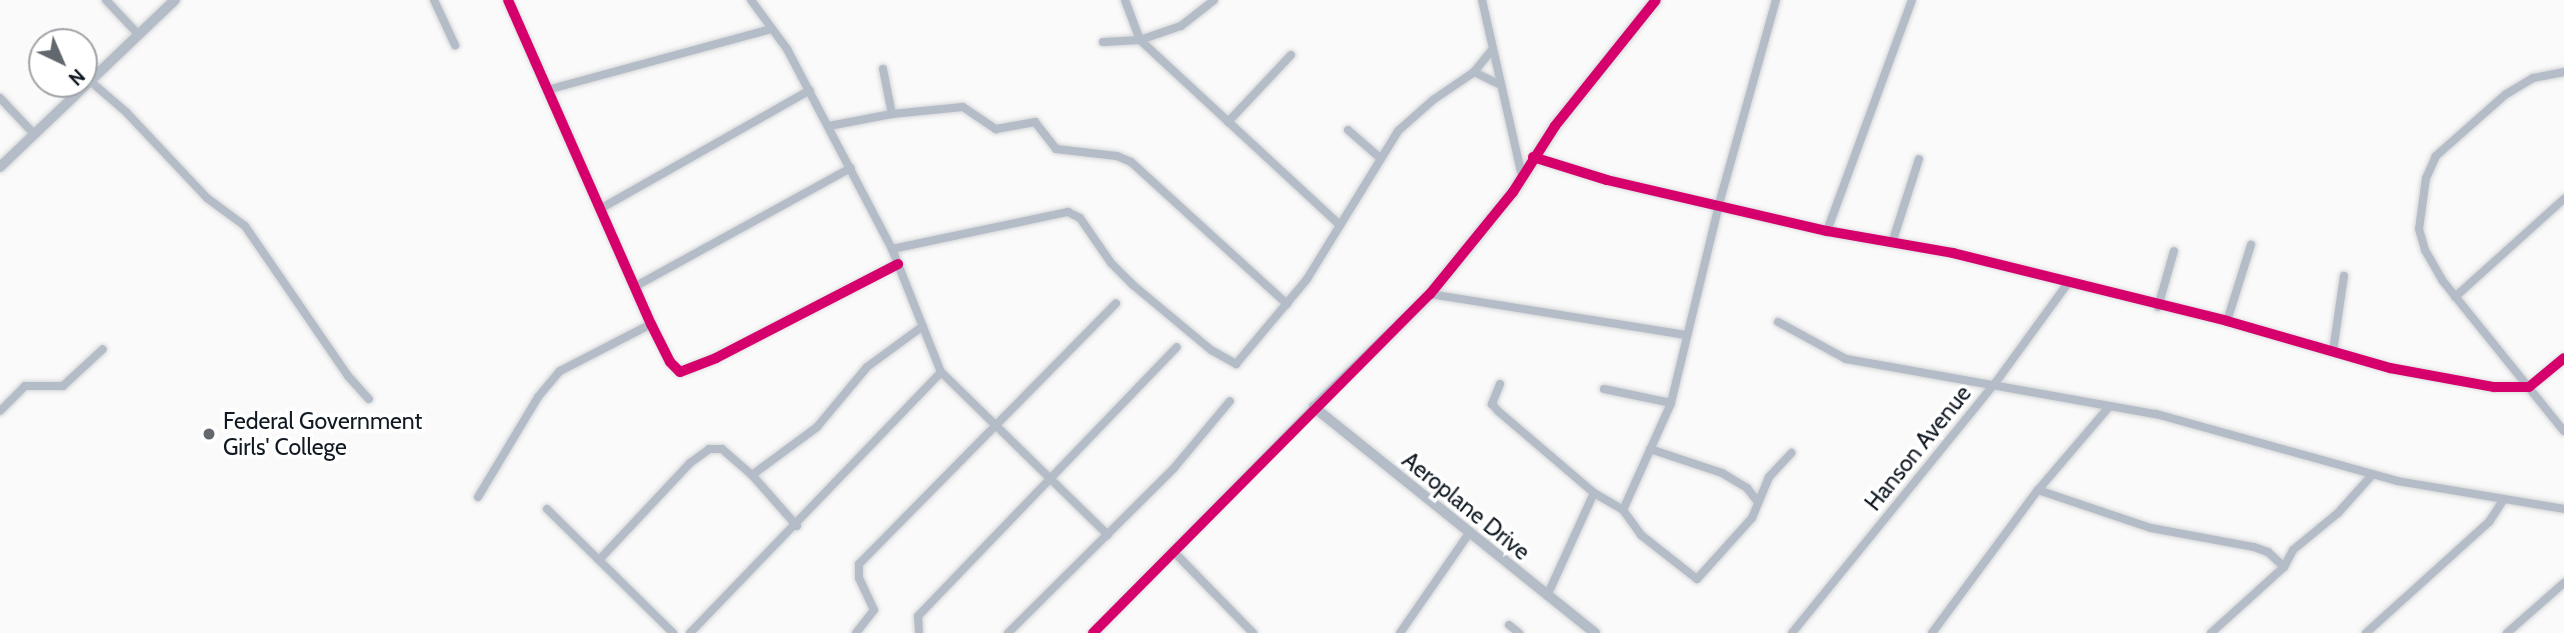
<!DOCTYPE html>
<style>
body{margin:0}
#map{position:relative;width:2564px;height:633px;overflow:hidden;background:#fafafa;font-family:Cabin,sans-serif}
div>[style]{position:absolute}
.roads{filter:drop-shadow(0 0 2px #d5d6d8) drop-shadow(0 0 2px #d5d6d8)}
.minor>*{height:8px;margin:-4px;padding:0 4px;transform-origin:4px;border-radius:4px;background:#b3bcc7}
.tertiary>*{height:10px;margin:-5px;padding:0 5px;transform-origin:5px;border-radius:5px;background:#b3bcc7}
.cycleway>*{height:10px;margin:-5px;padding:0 5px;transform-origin:5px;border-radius:5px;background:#d6006c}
.dots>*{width:19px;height:19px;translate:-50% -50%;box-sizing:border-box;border:4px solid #fff;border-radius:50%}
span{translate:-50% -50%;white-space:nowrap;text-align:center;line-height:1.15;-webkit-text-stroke:7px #fff;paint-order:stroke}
.poi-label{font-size:23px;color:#111923}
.left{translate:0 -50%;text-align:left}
.street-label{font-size:23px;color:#111923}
.north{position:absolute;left:28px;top:28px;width:70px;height:70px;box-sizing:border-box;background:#fff;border:2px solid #a0a3a7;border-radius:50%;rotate:136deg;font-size:19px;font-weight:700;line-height:28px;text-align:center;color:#111923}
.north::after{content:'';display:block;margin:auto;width:24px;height:32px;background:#63686e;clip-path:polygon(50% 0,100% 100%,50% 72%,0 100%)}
</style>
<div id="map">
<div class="roads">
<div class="minor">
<i style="left:106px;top:0;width:48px;rotate:46.7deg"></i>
<i style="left:434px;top:0;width:50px;rotate:65deg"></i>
<i style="left:508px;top:0;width:354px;rotate:66.2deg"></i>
<i style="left:651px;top:324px;width:42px;rotate:63.4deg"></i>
<i style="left:670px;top:362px;width:14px;rotate:45deg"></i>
<i style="left:680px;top:372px;width:39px;rotate:-21deg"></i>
<i style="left:716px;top:358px;width:205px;rotate:-27.3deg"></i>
<i style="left:751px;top:0;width:61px;rotate:53.7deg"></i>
<i style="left:787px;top:49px;width:226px;rotate:62.3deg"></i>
<i style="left:892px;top:249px;width:132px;rotate:68.3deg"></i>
<i style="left:941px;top:372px;width:233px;rotate:44.3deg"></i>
<i style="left:1125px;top:0;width:43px;rotate:69.4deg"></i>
<i style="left:1140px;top:40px;width:272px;rotate:42.8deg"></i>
<i style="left:1482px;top:0;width:180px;rotate:77.2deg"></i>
<i style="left:1103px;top:42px;width:37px;rotate:-3deg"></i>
<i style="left:1140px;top:40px;width:43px;rotate:-18.9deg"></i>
<i style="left:1181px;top:26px;width:42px;rotate:-38.2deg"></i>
<i style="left:1474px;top:72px;width:28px;rotate:26deg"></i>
<i style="left:2564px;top:72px;width:32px;rotate:169deg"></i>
<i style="left:2533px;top:78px;width:31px;rotate:149deg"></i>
<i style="left:2506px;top:94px;width:94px;rotate:138.5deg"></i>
<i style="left:2436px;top:156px;width:24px;rotate:114deg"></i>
<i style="left:2426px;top:178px;width:51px;rotate:97.8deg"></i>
<i style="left:2419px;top:229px;width:22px;rotate:74deg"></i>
<i style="left:2425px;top:250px;width:34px;rotate:60deg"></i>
<i style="left:2442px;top:280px;width:194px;rotate:51.1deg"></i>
<i style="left:90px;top:81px;width:48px;rotate:40.7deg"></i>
<i style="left:126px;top:112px;width:118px;rotate:46.7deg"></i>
<i style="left:207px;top:198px;width:47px;rotate:36.4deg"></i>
<i style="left:245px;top:226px;width:182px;rotate:55.5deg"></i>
<i style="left:348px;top:376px;width:31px;rotate:48deg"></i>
<i style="left:547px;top:90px;width:232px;rotate:-15.2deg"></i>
<i style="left:0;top:98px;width:50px;rotate:46.6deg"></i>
<i style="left:892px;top:114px;width:71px;rotate:-5.6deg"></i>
<i style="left:963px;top:107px;width:40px;rotate:34deg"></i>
<i style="left:996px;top:129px;width:40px;rotate:-10deg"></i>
<i style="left:1035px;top:122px;width:34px;rotate:52deg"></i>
<i style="left:1056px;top:149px;width:61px;rotate:6.5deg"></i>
<i style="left:1117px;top:156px;width:15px;rotate:23deg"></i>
<i style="left:1131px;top:162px;width:211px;rotate:42.3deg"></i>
<i style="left:1228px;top:122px;width:92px;rotate:-46.8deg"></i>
<i style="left:829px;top:126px;width:64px;rotate:-10.8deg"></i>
<i style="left:892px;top:114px;width:46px;rotate:-101.3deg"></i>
<i style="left:1348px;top:130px;width:43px;rotate:41.2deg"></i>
<i style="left:1533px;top:157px;width:77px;rotate:17.3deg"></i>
<i style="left:1607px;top:180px;width:226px;rotate:13.1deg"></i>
<i style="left:1827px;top:231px;width:128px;rotate:9.9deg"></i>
<i style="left:1953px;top:253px;width:282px;rotate:13.9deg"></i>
<i style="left:2227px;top:321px;width:170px;rotate:16.1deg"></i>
<i style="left:2390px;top:368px;width:106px;rotate:10.4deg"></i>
<i style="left:2494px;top:387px;width:35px"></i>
<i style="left:2529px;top:387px;width:45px;rotate:-39.6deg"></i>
<i style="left:600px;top:209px;width:241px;rotate:-29.5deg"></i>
<i style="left:1827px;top:231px;width:246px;rotate:-69.8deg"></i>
<i style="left:1892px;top:243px;width:88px;rotate:-72.2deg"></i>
<i style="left:892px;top:249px;width:180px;rotate:-11.9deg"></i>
<i style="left:1068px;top:212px;width:13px;rotate:27deg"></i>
<i style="left:1080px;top:218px;width:55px;rotate:55.4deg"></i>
<i style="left:1111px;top:263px;width:31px;rotate:45deg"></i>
<i style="left:1133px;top:285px;width:102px;rotate:39.8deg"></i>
<i style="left:1211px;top:350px;width:29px;rotate:29deg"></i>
<i style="left:1236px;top:364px;width:111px;rotate:-50.1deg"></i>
<i style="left:1307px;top:279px;width:174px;rotate:-58.4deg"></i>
<i style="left:1398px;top:131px;width:47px;rotate:-41.5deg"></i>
<i style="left:1433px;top:100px;width:50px;rotate:-34.3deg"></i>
<i style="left:1474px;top:72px;width:28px;rotate:-51deg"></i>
<i style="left:636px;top:286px;width:245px;rotate:-28.8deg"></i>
<i style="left:1430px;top:294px;width:260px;rotate:9.1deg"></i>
<i style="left:2455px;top:297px;width:147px;rotate:-42deg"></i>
<i style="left:2158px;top:307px;width:58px;rotate:-74.1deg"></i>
<i style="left:2227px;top:321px;width:80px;rotate:-72.5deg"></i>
<i style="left:1778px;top:322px;width:77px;rotate:28.6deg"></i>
<i style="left:1846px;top:359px;width:315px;rotate:10.1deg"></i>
<i style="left:2156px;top:414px;width:250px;rotate:15.5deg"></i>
<i style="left:2397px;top:481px;width:169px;rotate:9.5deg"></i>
<i style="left:2333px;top:351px;width:76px;rotate:-81.7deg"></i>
<i style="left:1500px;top:384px;width:22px;rotate:112deg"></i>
<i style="left:1492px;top:404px;width:9px;rotate:49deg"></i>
<i style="left:1498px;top:411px;width:126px;rotate:40.5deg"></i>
<i style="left:1594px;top:493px;width:34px;rotate:30deg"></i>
<i style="left:1623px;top:510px;width:31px;rotate:54deg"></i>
<i style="left:1641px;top:535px;width:71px;rotate:38.2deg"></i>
<i style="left:1697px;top:579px;width:82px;rotate:-48deg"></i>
<i style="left:1752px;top:518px;width:44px;rotate:-67.5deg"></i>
<i style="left:1769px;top:477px;width:33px;rotate:-47deg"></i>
<i style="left:1604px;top:389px;width:68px;rotate:11.8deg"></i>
<i style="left:0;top:411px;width:35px;rotate:-45deg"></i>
<i style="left:25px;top:386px;width:38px"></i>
<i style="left:63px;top:386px;width:54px;rotate:-42.8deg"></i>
<i style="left:1650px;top:449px;width:76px;rotate:18.4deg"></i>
<i style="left:1722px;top:473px;width:29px;rotate:31deg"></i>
<i style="left:1747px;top:488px;width:18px;rotate:52deg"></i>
<i style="left:752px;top:475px;width:81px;rotate:-36.4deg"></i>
<i style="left:817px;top:427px;width:78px;rotate:-50.2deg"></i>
<i style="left:867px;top:367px;width:69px;rotate:-36.2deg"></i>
<i style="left:2038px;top:490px;width:119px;rotate:18.6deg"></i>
<i style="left:2151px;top:528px;width:105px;rotate:10.5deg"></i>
<i style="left:2254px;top:547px;width:15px;rotate:20deg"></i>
<i style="left:2268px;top:552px;width:22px;rotate:43deg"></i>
<i style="left:478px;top:497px;width:117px;rotate:-59deg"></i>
<i style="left:538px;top:397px;width:34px;rotate:-50deg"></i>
<i style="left:560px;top:371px;width:102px;rotate:-27.3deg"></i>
<i style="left:547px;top:509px;width:177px;rotate:44.5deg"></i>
<i style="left:1623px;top:510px;width:117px;rotate:-65.8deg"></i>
<i style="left:1671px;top:403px;width:205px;rotate:-76.4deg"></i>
<i style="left:1719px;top:204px;width:212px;rotate:-74.4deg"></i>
<i style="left:1173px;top:551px;width:115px;rotate:45.7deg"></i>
<i style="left:599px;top:560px;width:133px;rotate:-46.8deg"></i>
<i style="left:690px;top:463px;width:24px;rotate:-36deg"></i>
<i style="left:709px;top:449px;width:13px"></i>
<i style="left:722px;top:449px;width:40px;rotate:41deg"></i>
<i style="left:752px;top:475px;width:68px;rotate:48.6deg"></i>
<i style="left:1547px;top:596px;width:113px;rotate:-65.5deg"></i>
<i style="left:1509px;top:625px;width:13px;rotate:39deg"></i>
<i style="left:690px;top:633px;width:362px;rotate:-46.1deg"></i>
<i style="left:856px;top:633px;width:29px;rotate:-52deg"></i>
<i style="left:874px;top:610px;width:35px;rotate:-115deg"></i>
<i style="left:859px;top:578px;width:14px;rotate:-90deg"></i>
<i style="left:859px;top:564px;width:366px;rotate:-45.4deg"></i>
<i style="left:919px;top:633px;width:17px;rotate:-93deg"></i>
<i style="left:918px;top:616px;width:373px;rotate:-46.1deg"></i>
<i style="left:1008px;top:633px;width:234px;rotate:-44.8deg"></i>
<i style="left:1174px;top:468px;width:87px;rotate:-50.1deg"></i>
<i style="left:1093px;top:633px;width:316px;rotate:-45.6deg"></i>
<i style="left:1400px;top:633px;width:123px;rotate:-55.3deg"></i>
<i style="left:1792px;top:633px;width:323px;rotate:-50.9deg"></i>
<i style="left:1996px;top:382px;width:122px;rotate:-54deg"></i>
<i style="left:1932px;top:633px;width:178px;rotate:-53.5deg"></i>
<i style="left:2038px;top:490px;width:108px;rotate:-49.5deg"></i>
<i style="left:2211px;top:633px;width:98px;rotate:-42.1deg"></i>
<i style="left:2284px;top:567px;width:19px;rotate:-62deg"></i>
<i style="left:2293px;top:550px;width:58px;rotate:-39.4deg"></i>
<i style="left:2338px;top:513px;width:51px;rotate:-48.2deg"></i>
<i style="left:2366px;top:633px;width:166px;rotate:-42.1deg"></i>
<i style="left:2489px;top:522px;width:24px;rotate:-57deg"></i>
<i style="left:2507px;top:633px;width:76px;rotate:-41.3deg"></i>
</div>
<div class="tertiary">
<i style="left:0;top:167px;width:242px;rotate:-43.7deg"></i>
<i style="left:1595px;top:633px;width:361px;rotate:-141.2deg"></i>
<i style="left:1314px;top:407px;width:162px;rotate:-44.2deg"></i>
<i style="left:1430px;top:294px;width:132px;rotate:-50.9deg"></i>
<i style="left:1513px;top:192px;width:78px;rotate:-57.5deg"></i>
<i style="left:1555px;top:126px;width:161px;rotate:-51.3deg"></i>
</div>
</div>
<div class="cycleway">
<i style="left:508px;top:0;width:354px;rotate:66.2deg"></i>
<i style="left:651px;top:324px;width:42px;rotate:63.4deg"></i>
<i style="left:670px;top:362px;width:14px;rotate:45deg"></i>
<i style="left:680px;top:372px;width:39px;rotate:-21deg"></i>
<i style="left:716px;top:358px;width:205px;rotate:-27.3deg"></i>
<i style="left:1533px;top:157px;width:77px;rotate:17.3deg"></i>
<i style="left:1607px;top:180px;width:226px;rotate:13.1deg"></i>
<i style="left:1827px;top:231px;width:128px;rotate:9.9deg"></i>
<i style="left:1953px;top:253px;width:282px;rotate:13.9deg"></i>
<i style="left:2227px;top:321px;width:170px;rotate:16.1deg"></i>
<i style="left:2390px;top:368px;width:106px;rotate:10.4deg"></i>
<i style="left:2494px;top:387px;width:35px"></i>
<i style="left:2529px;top:387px;width:45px;rotate:-39.6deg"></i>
<i style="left:1093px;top:633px;width:478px;rotate:-45.2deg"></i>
<i style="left:1430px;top:294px;width:132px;rotate:-50.9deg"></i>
<i style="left:1513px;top:192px;width:78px;rotate:-57.5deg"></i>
<i style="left:1555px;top:126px;width:161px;rotate:-51.3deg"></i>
</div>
<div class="dots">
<i style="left:209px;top:434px;background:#63686e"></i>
</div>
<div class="poi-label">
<span class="left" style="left:223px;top:434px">Federal Government<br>Girls' College</span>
</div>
<div class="street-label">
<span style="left:1918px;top:448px;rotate:-51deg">Hanson Avenue</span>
<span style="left:1466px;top:506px;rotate:39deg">Aeroplane Drive</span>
</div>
<div class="north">N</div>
</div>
